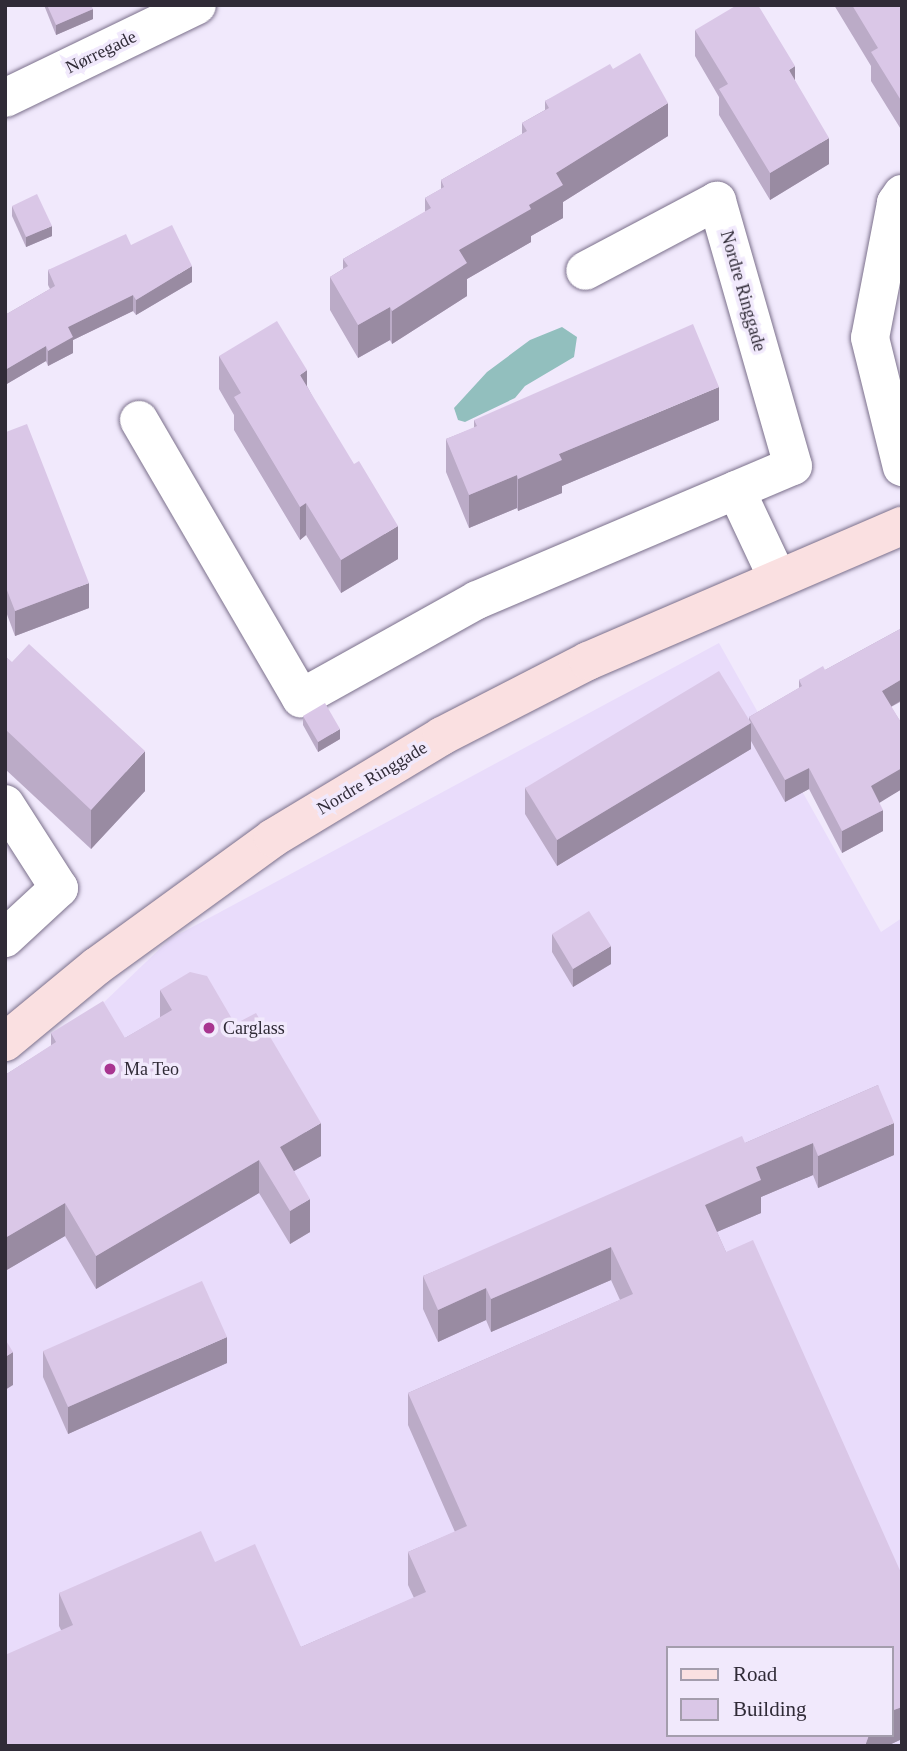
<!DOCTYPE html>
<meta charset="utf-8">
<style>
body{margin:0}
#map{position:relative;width:907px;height:1751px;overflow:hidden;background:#f1e9fc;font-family:"Times New Roman",serif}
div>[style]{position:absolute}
.built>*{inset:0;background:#e9dcfb}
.water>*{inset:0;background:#92bfbe}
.roads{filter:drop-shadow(0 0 2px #7b708b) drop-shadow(0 0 2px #7b708b)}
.street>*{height:38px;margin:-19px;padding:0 19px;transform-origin:19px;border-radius:19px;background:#fff}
.secondary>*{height:38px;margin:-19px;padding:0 19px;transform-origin:19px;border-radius:19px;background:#fae0e1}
.wall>*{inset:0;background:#bbabc7}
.shaded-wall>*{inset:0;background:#998ba2}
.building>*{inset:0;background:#dac7e7}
.dots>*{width:19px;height:19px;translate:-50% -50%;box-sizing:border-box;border:4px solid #f1e9fc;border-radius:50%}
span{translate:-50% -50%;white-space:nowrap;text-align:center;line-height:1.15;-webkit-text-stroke:7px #f1e9fc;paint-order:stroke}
.street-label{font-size:18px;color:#302b37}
.poi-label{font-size:18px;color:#302b37}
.left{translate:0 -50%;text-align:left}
.frame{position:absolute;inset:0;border:7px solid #302b37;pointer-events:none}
.legend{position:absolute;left:666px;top:1646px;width:228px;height:91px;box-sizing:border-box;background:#f1e9fc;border:2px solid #a49dad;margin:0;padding:9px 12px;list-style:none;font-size:21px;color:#302b37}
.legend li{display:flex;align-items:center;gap:14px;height:35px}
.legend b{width:35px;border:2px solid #a49dad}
</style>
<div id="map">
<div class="built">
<i style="clip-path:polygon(evenodd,719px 643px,881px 932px,902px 918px,902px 1746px,5px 1746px,5px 1097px,170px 939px,719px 643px,667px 1648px,891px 1648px,891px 1735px,667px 1735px,667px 1648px)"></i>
</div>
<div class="water">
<i style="clip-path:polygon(562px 327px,577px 337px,574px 357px,525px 386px,515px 398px,465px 422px,458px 420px,454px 408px,487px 372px,530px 340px)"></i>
</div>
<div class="roads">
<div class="street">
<i style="left:5px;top:98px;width:213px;rotate:-25.8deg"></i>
<i style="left:902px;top:194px;width:11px;rotate:124deg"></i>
<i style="left:896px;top:203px;width:137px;rotate:100.9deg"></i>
<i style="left:870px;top:338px;width:133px;rotate:76.1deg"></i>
<i style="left:139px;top:420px;width:322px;rotate:59.8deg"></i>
<i style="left:301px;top:698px;width:201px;rotate:-29.1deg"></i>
<i style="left:477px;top:600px;width:343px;rotate:-23deg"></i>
<i style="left:793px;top:466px;width:276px;rotate:-106deg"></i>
<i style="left:717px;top:201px;width:149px;rotate:152.1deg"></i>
<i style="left:736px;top:490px;width:96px;rotate:64.8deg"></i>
<i style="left:5px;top:804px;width:100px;rotate:57.3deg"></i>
<i style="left:59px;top:888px;width:74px;rotate:137.2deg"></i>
</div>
<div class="secondary">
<i style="left:5px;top:1042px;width:119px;rotate:-39.6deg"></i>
<i style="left:97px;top:966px;width:218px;rotate:-36deg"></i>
<i style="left:273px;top:838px;width:197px;rotate:-31.1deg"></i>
<i style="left:442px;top:736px;width:164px;rotate:-27.2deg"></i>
<i style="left:588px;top:661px;width:342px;rotate:-23.3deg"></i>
</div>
</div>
<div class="wall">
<i style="clip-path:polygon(44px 5px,91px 5px,93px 19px,56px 35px)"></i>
<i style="clip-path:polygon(834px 5px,902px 5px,902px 131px,871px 81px,871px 66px)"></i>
<i style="clip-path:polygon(695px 30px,795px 81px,829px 164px,770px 200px,719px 115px,719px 97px,695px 56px)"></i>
<i style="clip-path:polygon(613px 69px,668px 136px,563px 202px,563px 218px,531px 236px,531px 242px,467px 279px,467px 296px,392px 344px,390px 340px,358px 358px,330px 310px,330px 277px,343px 269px,343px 259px,425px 212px,425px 198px,441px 189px,441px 180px,522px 134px,522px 123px,545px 110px,545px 101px)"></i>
<i style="clip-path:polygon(12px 206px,52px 236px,26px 247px,12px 216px)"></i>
<i style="clip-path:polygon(131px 245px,192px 282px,136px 315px,133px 311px,73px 340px,73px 353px,48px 366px,46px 361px,5px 385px,5px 315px,50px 289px,48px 285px,48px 270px)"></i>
<i style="clip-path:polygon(219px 356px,307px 386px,398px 559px,341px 593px,306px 535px,300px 540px,234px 430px,234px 415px,219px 389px)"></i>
<i style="clip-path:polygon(474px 420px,719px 420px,562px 486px,562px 493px,518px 511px,517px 508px,469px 528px,446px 472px,446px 439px,474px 428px)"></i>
<i style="clip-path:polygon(5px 429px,89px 608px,15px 636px,5px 609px)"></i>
<i style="clip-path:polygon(902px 628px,902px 701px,891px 707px,902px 724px,902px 789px,879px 802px,883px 831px,842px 853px,809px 789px,785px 802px,751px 741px,751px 749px,557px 866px,525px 814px,525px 788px,749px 721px,749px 717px,799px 688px,799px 680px,825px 670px)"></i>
<i style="clip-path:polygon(5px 656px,145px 791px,91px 849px,5px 769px)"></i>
<i style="clip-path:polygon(303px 716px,340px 739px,318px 752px,303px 725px)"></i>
<i style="clip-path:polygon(552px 934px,611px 964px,573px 987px,552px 952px)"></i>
<i style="clip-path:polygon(160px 990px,235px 1024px,321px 1156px,294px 1171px,310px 1232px,290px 1244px,259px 1193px,96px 1289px,65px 1236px,5px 1271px,5px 1075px,51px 1046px,51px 1033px,125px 1038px,160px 1018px)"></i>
<i style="clip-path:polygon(878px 1085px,894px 1155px,818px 1188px,813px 1175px,761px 1197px,761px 1213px,717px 1232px,726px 1252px,902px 1575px,902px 1739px,887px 1746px,61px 1630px,59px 1626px,59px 1593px,215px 1562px,301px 1647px,414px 1598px,408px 1585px,408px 1552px,455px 1532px,408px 1425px,408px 1393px,620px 1300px,611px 1280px,491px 1332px,486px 1320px,438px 1342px,423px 1309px,423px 1276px,745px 1143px)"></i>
<i style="clip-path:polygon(43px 1351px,227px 1363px,68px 1434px,43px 1377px)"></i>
</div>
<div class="shaded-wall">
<i style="clip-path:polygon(93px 9px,93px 19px,56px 35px,56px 25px)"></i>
<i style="clip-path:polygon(795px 66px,795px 92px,789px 70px)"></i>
<i style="clip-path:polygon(668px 103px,668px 136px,563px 202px,563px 218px,531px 236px,531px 242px,467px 279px,467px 296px,392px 344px,392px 311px,459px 250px,556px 173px)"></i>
<i style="clip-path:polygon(829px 138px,829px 164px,770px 200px,770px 173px)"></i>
<i style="clip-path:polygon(52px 226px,52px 236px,26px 247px,26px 237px)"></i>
<i style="clip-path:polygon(192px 266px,192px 282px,136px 315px,136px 300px)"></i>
<i style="clip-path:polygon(133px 295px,133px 311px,73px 340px,73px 353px,48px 366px,48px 351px,68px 327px)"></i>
<i style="clip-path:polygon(390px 307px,390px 340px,358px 358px,358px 325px)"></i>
<i style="clip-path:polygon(46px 346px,46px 361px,5px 385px,5px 370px)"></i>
<i style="clip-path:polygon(307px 370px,307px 403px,300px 375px)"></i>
<i style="clip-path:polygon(719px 387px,719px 420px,562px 486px,562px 493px,518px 511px,518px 479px,559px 454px)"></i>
<i style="clip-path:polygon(517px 475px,517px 508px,469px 528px,469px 495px)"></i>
<i style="clip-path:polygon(306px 503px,306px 535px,300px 540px,300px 507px)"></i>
<i style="clip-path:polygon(398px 526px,398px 559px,341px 593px,341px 560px)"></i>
<i style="clip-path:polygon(89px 583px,89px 608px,15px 636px,15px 611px)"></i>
<i style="clip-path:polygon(902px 679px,902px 700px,882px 712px,882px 691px)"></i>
<i style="clip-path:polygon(751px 723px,751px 749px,557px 866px,557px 840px)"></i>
<i style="clip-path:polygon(340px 729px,340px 739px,318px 752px,318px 742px)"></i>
<i style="clip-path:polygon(145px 751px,145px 791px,91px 849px,91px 810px)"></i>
<i style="clip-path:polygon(902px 754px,902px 789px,871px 808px,871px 786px)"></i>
<i style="clip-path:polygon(809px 768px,809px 789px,785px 802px,785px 780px)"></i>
<i style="clip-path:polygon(883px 810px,883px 831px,842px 853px,842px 831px)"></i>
<i style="clip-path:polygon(611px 946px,611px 964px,573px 987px,573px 969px)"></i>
<i style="clip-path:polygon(321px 1123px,321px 1156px,280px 1179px,280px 1147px)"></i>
<i style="clip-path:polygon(894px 1123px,894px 1155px,818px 1188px,818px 1156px)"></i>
<i style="clip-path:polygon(813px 1143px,813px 1175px,761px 1197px,761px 1213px,705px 1237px,705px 1205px,756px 1167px)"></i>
<i style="clip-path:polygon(259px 1160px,259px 1193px,96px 1289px,96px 1256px)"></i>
<i style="clip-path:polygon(310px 1199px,310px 1232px,290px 1244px,290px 1211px)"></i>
<i style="clip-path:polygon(65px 1203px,65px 1236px,5px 1271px,5px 1238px)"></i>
<i style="clip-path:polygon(611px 1247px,611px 1280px,491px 1332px,491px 1299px)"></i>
<i style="clip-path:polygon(486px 1288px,486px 1320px,438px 1342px,438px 1310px)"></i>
<i style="clip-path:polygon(227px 1337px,227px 1363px,68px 1434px,68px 1407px)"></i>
<i style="clip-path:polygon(13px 1352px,13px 1385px,5px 1390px,5px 1357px)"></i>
<i style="clip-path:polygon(902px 1707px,902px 1739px,887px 1746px,865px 1746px,869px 1735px,891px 1735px,891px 1711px)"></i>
</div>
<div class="building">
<i style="clip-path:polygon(47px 5px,91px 5px,93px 9px,56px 25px)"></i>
<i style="clip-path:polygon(737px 5px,758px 5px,795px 66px,789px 70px,829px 138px,770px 173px,719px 89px,728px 84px,695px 30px)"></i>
<i style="clip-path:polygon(852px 5px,902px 5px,902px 102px,871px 52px,878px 48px)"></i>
<i style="clip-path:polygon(640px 53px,668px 103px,556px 173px,563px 185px,529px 205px,531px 209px,459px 250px,467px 263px,392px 311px,390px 307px,358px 325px,330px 277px,348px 266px,343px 259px,431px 208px,425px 198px,444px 187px,441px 180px,527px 131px,522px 123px,549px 108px,545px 101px,610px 64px,613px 69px)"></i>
<i style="clip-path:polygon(37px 194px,52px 226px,26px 237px,12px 206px)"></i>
<i style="clip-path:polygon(172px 225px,192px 266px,136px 300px,133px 295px,68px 327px,73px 337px,48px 351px,46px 346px,5px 370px,5px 315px,55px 286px,48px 270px,126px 234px,131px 245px)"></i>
<i style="clip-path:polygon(277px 321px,307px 370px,300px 375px,354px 464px,359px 461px,398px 526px,341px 560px,306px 503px,300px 507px,234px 397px,241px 393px,219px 356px)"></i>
<i style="clip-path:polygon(693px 324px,719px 387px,559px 454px,562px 460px,518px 479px,517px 475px,469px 495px,446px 439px,477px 426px,474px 420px)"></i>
<i style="clip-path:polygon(27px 424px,89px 583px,15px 611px,5px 585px,5px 429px,6px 432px)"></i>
<i style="clip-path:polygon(902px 628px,902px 679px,882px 691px,902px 724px,902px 754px,900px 755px,902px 757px,902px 768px,871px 786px,883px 810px,842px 831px,809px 768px,785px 780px,749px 717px,802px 686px,799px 680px,823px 666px,825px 670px)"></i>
<i style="clip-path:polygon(29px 644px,145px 751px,91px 810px,5px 729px,5px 656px,12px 662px)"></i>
<i style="clip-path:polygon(719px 671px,751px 723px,557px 840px,525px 788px)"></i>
<i style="clip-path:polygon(325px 703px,340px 729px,318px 742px,303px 716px)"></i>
<i style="clip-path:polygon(589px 911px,611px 946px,573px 969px,552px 934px)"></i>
<i style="clip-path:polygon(190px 972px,207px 976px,235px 1024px,256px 1013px,321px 1123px,280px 1147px,310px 1199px,290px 1211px,259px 1160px,96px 1256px,65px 1203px,5px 1238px,5px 1075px,56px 1042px,51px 1033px,103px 1001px,125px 1038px,172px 1010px,160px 990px)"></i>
<i style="clip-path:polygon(878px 1085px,894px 1123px,818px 1156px,813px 1143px,756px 1167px,761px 1180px,705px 1205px,726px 1252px,753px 1240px,902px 1575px,902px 1707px,891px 1711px,891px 1648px,667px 1648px,667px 1735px,869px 1735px,865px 1746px,5px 1746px,5px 1655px,73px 1625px,59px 1593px,201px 1531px,215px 1562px,255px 1544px,301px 1647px,426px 1592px,408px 1552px,467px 1526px,408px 1393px,633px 1294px,611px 1247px,491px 1299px,486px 1288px,438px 1310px,423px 1276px,742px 1136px,745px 1143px)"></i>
<i style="clip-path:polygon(202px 1281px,227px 1337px,68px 1407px,43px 1351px)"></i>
<i style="clip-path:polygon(5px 1339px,13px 1352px,5px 1357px)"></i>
</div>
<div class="dots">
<i style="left:209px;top:1028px;background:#a83590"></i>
<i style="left:110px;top:1069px;background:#a83590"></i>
</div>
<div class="street-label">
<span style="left:101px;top:52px;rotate:-26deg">Nørregade</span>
<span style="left:743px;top:291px;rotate:74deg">Nordre Ringgade</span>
<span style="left:372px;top:778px;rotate:-31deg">Nordre Ringgade</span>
</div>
<div class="poi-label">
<span class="left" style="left:223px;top:1028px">Carglass</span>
<span class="left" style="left:124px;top:1069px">Ma Teo</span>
</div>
<div class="frame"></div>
<ul class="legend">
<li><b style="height:9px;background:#fae0e1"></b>Road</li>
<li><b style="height:19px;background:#dac7e7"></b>Building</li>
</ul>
</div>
